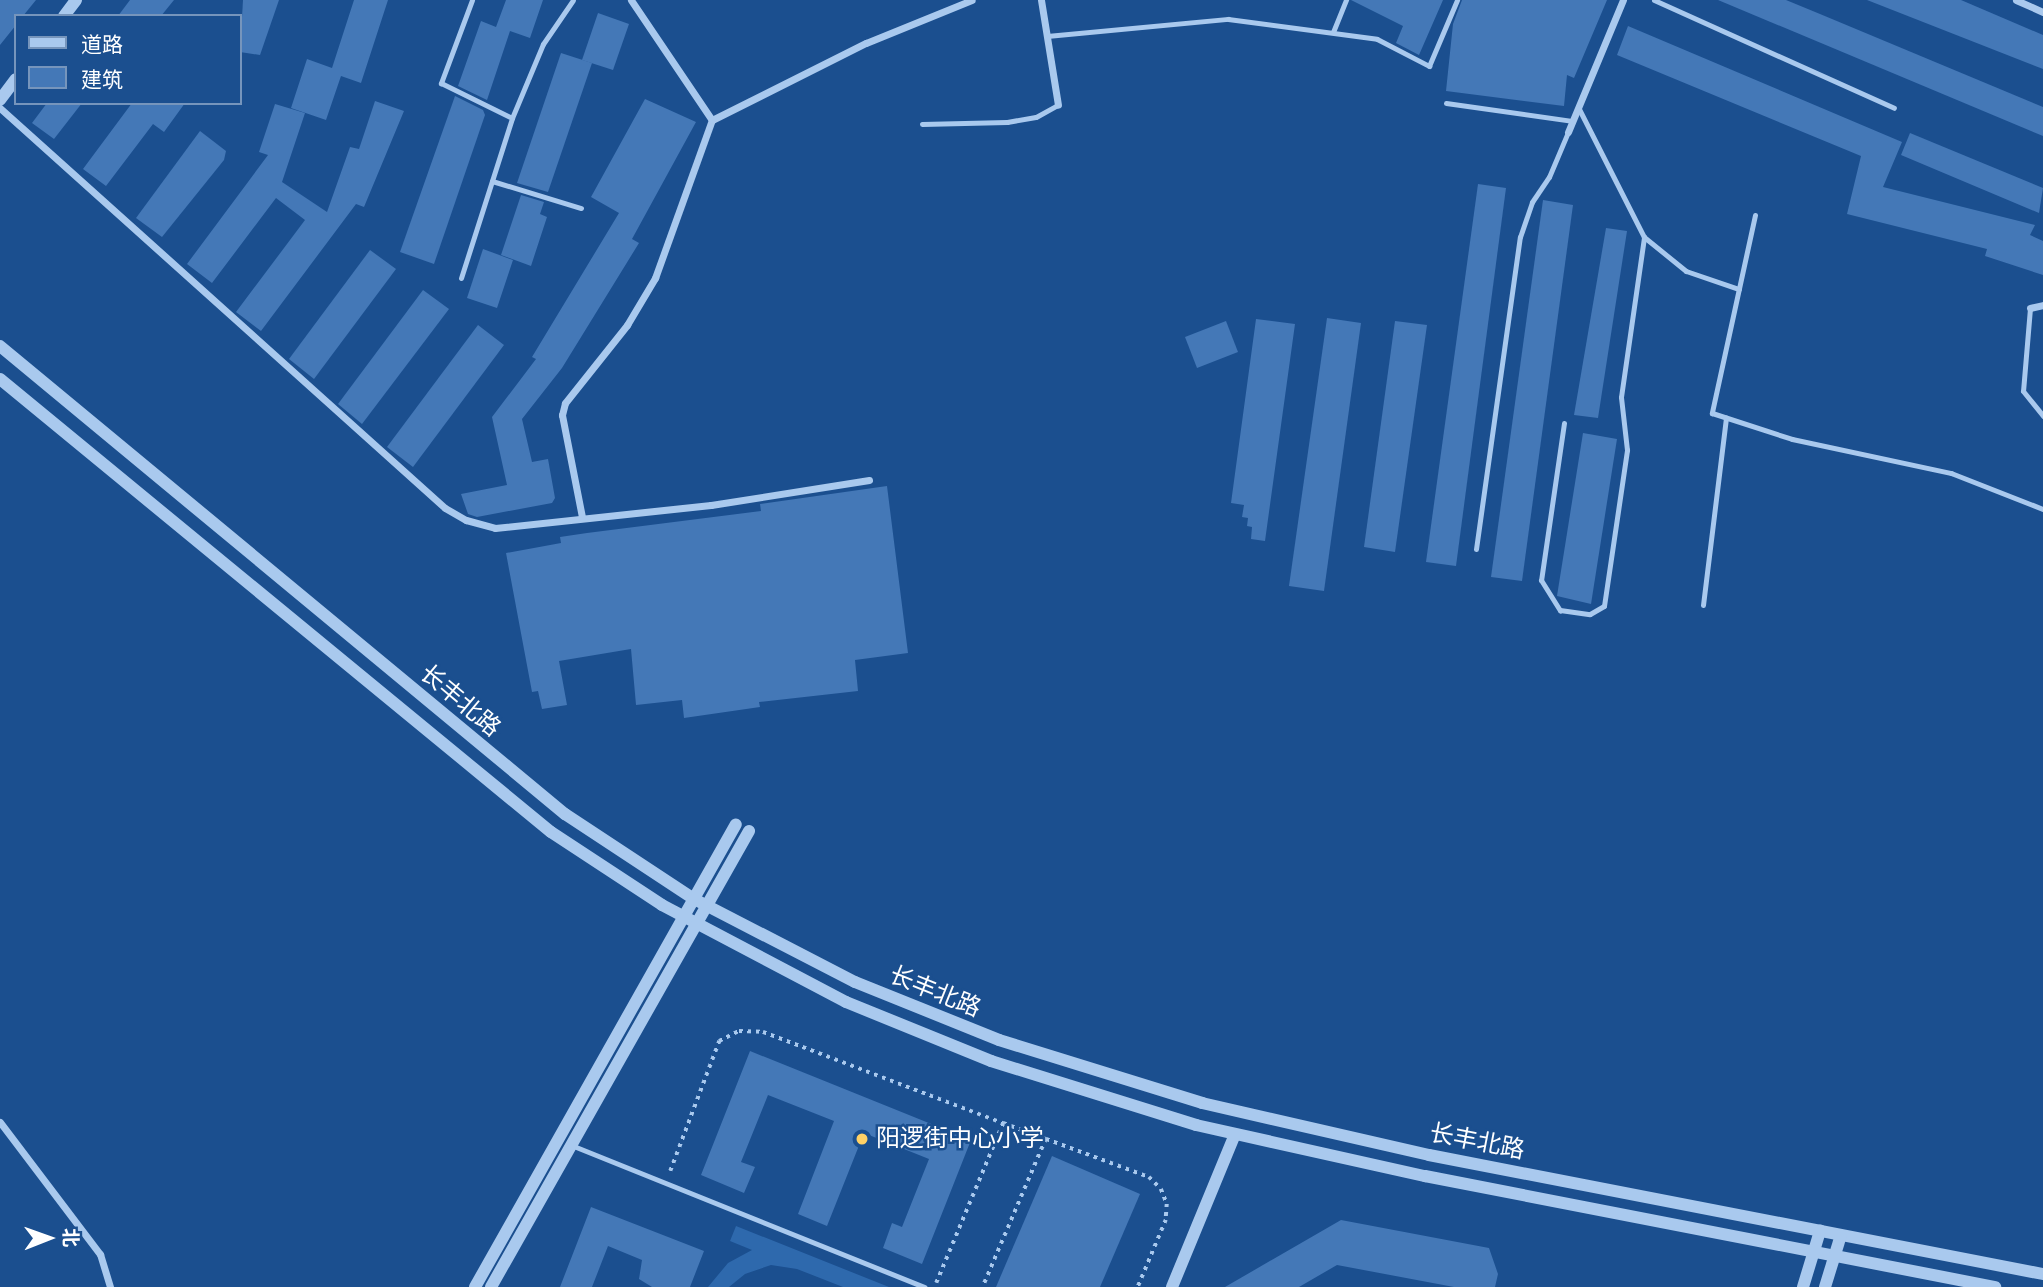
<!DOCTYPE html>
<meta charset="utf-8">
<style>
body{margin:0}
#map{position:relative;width:2043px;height:1287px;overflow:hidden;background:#1b4f8f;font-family:"Roboto Condensed","Noto Sans SC",sans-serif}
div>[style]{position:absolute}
.green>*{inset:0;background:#2e69ad}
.building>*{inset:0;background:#4478b7}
.path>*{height:3.5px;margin-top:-1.75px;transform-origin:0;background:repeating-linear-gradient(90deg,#a9c9ee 0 3.5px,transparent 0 8.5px)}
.service>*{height:5px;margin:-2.5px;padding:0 2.5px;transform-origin:2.5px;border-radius:2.5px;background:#a9c9ee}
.minor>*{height:7px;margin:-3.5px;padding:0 3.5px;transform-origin:3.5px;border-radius:3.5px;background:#a9c9ee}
.tertiary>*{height:12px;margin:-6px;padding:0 6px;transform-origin:6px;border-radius:6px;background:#a9c9ee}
.dots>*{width:19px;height:19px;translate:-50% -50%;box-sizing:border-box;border:4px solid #1b4f8f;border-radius:50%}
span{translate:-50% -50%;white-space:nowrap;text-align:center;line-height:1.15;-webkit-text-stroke:5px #1b4f8f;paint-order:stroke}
.street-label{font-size:24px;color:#fff}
.poi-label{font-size:24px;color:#fff}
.left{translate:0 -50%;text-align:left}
.legend{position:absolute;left:14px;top:14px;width:228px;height:91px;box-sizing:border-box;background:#1b4f8f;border:2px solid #7695bc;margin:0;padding:9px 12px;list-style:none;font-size:21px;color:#fff}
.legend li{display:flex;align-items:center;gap:14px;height:35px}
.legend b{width:35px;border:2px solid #7695bc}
.north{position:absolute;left:14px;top:1203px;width:70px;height:70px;-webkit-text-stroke:5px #1b4f8f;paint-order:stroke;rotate:89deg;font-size:19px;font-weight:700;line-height:28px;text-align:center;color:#fff}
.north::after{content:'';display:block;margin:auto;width:24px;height:32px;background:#fff;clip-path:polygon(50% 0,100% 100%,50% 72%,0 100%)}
</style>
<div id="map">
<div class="green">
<i style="clip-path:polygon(736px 1226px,889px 1287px,843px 1287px,797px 1269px,771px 1265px,745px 1274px,729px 1287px,708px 1287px,728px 1263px,752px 1250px,730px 1241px)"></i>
</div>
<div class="building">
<i style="clip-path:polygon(0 0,36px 0,23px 16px,16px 16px,16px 25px,0 45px)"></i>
<i style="clip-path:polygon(130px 0,174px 0,161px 16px,118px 16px)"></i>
<i style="clip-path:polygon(243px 0,279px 0,260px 55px,240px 52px)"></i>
<i style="clip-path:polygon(354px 0,388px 0,361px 83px,341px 76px,326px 120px,291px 108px,307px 59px,332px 68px)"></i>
<i style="clip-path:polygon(506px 0,543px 0,530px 38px,510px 31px,487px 100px,458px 86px,481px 21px,496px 27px)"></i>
<i style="clip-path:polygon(1351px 0,1443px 0,1419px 55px,1396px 43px,1403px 26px)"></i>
<i style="clip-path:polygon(1462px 0,1607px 0,1574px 78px,1567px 75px,1564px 106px,1446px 91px,1453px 24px)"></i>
<i style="clip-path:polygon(1718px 0,1786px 0,1820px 14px,2043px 107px,2043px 136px)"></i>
<i style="clip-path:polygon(1867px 0,1961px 0,2043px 35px,2043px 69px)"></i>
<i style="clip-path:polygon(598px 13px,629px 24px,613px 70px,582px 60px)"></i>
<i style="clip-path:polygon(1628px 26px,1902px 142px,1883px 187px,2035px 225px,2030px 235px,2043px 241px,2043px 275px,1985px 256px,1987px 249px,1847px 214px,1861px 156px,1617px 55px)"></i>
<i style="clip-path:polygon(561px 53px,592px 63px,548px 192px,517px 183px)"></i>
<i style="clip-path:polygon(455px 96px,483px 110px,485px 115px,434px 264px,400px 252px)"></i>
<i style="clip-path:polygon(645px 99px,696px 122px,632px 239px,639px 243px,562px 368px,522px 419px,532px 462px,548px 459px,555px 498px,552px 503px,477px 517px,468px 514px,461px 494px,507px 485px,492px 417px,536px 359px,532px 357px,619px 213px,591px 197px)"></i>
<i style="clip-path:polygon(375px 101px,404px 111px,364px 207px,356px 204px,261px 331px,236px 312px,305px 220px,276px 198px,212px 283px,187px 264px,268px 155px,259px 152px,275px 104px,305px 113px,282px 182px,327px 212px,350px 147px,359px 149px)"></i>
<i style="clip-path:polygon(47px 103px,82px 103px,54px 139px,32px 123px)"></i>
<i style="clip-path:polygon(132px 103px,185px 103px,164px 132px,153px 124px,106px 186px,83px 169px)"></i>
<i style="clip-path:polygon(200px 131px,226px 151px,224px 160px,162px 237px,136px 218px)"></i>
<i style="clip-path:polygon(1910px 133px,2043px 188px,2039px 213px,1901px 155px)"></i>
<i style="clip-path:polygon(1478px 184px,1506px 188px,1456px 566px,1426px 562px)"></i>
<i style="clip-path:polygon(521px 195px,544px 202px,540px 214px,547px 217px,531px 266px,501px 255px)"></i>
<i style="clip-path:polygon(1543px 200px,1573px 205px,1522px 581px,1491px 577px)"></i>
<i style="clip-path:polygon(1606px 228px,1627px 231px,1598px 418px,1574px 415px)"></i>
<i style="clip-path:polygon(483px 249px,513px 260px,497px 308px,467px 298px)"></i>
<i style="clip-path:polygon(370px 250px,396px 269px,314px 379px,289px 359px)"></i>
<i style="clip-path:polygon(423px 290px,449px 309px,362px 424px,338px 404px)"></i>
<i style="clip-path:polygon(1327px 318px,1361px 323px,1324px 591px,1289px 586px)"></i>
<i style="clip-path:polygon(1256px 319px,1295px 324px,1265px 541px,1251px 539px,1252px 527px,1247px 526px,1248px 518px,1242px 517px,1244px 505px,1231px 503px)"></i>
<i style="clip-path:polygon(1226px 321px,1238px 352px,1197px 368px,1185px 337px)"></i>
<i style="clip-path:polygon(1395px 321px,1427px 325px,1395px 552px,1364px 547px)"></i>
<i style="clip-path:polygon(478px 325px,504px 345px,413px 467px,387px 447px)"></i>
<i style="clip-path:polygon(1583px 433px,1617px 439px,1591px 604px,1557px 596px)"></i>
<i style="clip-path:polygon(887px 486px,908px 653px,855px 660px,858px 691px,759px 702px,760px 707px,684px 718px,682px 700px,636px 705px,631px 649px,559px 661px,567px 705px,542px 709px,538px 691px,532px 692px,506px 553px,561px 543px,560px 537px,587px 533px,761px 511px,760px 504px)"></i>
<i style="clip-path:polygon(750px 1051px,971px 1140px,922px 1264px,883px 1248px,892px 1223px,902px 1227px,929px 1159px,864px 1133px,827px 1226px,798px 1214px,834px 1121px,768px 1095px,741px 1162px,755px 1167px,744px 1193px,701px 1175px)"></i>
<i style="clip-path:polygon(1052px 1156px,1140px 1194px,1100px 1287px,996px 1287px)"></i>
<i style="clip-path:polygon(591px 1207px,704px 1251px,690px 1287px,652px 1287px,639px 1279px,642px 1260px,608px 1246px,592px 1287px,560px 1287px)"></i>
<i style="clip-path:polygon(1341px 1220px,1489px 1248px,1498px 1274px,1495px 1287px,1454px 1287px,1337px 1265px,1299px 1287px,1225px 1287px)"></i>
</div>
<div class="path">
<i style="left:1046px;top:1139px;width:110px;rotate:20.3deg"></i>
<i style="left:1149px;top:1177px;width:17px;rotate:45deg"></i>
<i style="left:1161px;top:1189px;width:16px;rotate:68deg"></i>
<i style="left:1167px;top:1204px;width:16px;rotate:94deg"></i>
<i style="left:1166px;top:1220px;width:73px;rotate:112.7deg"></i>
<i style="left:670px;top:1171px;width:139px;rotate:-69.3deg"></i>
<i style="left:719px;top:1041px;width:22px;rotate:-27deg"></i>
<i style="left:739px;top:1031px;width:24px;rotate:2deg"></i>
<i style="left:763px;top:1032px;width:257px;rotate:20.8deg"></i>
<i style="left:936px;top:1283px;width:173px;rotate:-67.3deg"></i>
<i style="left:1003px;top:1123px;width:46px;rotate:20.4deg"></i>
<i style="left:1046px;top:1139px;width:161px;rotate:113.1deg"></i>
</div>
<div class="service">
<i style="left:472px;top:0;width:89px;rotate:110.5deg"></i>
<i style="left:441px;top:83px;width:79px;rotate:26.2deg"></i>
<i style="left:1654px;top:0;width:263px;rotate:24.2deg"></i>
<i style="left:1333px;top:32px;width:35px;rotate:-68deg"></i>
<i style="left:1047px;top:36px;width:182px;rotate:-5.4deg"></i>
<i style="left:1228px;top:19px;width:150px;rotate:7.6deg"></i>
<i style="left:1377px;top:39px;width:59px;rotate:27.4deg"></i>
<i style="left:1429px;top:66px;width:72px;rotate:-67deg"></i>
<i style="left:1446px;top:103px;width:127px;rotate:8.1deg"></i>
<i style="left:1578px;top:107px;width:146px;rotate:63.1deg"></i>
<i style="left:1644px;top:237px;width:54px;rotate:39deg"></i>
<i style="left:1686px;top:271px;width:56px;rotate:18.8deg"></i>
<i style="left:922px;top:124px;width:85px;rotate:-1.3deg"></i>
<i style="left:1007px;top:122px;width:29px;rotate:-10deg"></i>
<i style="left:1036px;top:117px;width:25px;rotate:-29deg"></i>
<i style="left:492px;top:181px;width:93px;rotate:16.9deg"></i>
<i style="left:1755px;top:215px;width:203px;rotate:102.3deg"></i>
<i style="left:1712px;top:413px;width:84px;rotate:18deg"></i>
<i style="left:1792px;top:439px;width:163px;rotate:12.1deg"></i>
<i style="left:1951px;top:473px;width:99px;rotate:21.4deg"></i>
<i style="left:461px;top:278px;width:168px;rotate:-72.3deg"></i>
<i style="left:512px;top:118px;width:80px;rotate:-67.3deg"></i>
<i style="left:543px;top:44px;width:53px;rotate:-55.7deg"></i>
<i style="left:2030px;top:308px;width:83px;rotate:94.8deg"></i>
<i style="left:2023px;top:391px;width:32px;rotate:51deg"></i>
<i style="left:1564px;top:423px;width:159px;rotate:98.3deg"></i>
<i style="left:1541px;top:580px;width:36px;rotate:58deg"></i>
<i style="left:1560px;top:610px;width:30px;rotate:8deg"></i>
<i style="left:1590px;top:614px;width:16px;rotate:-30deg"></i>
<i style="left:1604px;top:606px;width:158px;rotate:-81.6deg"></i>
<i style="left:1627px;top:450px;width:53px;rotate:-96.5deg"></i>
<i style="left:1621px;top:397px;width:162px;rotate:-81.8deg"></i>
<i style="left:1476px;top:549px;width:315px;rotate:-82deg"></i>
<i style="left:1520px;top:237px;width:37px;rotate:-71deg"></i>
<i style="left:1532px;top:202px;width:30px;rotate:-56deg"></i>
<i style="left:1549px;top:177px;width:49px;rotate:-67.1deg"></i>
<i style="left:1703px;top:605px;width:189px;rotate:-83deg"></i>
<i style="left:571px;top:1145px;width:381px;rotate:21.9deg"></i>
</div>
<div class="minor">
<i style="left:631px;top:0;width:145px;rotate:56deg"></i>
<i style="left:1041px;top:0;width:106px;rotate:80.8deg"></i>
<i style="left:2016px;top:0;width:30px;rotate:24deg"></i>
<i style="left:0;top:108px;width:598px;rotate:41.95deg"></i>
<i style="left:445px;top:508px;width:24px;rotate:30deg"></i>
<i style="left:466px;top:520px;width:30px;rotate:15deg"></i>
<i style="left:495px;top:528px;width:217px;rotate:-6.1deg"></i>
<i style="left:711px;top:505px;width:160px;rotate:-9deg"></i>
<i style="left:1568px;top:132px;width:143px;rotate:-67.4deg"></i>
<i style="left:2030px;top:308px;width:13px;rotate:-13deg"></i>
<i style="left:582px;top:517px;width:104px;rotate:-101.1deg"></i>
<i style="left:562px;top:415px;width:12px;rotate:-76deg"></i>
<i style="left:565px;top:403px;width:100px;rotate:-51.5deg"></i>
<i style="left:627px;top:325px;width:55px;rotate:-59.2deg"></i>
<i style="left:655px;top:278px;width:168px;rotate:-70.2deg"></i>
<i style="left:712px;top:120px;width:172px;rotate:-26.6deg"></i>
<i style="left:866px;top:43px;width:114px;rotate:-22.1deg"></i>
<i style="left:0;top:1122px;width:166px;rotate:52.9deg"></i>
<i style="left:100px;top:1254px;width:34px;rotate:73deg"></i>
</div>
<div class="tertiary">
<i style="left:64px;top:16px;width:20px;rotate:-53deg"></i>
<i style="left:0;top:100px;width:26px;rotate:-53deg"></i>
<i style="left:0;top:346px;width:734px;rotate:39.64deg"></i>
<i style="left:565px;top:814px;width:154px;rotate:33.4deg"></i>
<i style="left:694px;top:899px;width:181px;rotate:27.3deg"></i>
<i style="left:855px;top:982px;width:155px;rotate:21.9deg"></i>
<i style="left:999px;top:1040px;width:213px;rotate:17.2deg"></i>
<i style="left:1202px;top:1103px;width:233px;rotate:12.9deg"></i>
<i style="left:1429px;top:1155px;width:625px;rotate:10.97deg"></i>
<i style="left:0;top:379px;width:713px;rotate:39.43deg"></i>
<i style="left:551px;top:832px;width:133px;rotate:33.3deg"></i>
<i style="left:662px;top:905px;width:208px;rotate:27.8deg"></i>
<i style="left:846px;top:1002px;width:157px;rotate:22.1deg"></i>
<i style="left:991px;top:1061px;width:215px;rotate:17.3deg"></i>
<i style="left:1196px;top:1125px;width:235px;rotate:12.6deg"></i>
<i style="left:1425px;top:1176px;width:581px;rotate:11.02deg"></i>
<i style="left:475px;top:1287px;width:531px;rotate:-60.59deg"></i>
<i style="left:491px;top:1287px;width:524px;rotate:-60.5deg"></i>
<i style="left:1172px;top:1287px;width:165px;rotate:-67.6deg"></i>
<i style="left:1803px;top:1287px;width:59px;rotate:-73.1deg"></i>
<i style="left:1825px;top:1287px;width:54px;rotate:-72.9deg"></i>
</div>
<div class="dots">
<i style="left:862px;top:1139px;background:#ffd166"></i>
</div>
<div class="street-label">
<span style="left:460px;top:701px;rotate:40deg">长丰北路</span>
<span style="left:935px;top:992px;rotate:22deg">长丰北路</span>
<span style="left:1477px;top:1142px;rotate:11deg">长丰北路</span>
</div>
<div class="poi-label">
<span class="left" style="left:876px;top:1139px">阳逻街中心小学</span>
</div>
<ul class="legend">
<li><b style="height:9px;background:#a9c9ee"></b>道路</li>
<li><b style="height:19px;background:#4478b7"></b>建筑</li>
</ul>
<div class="north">北</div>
</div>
